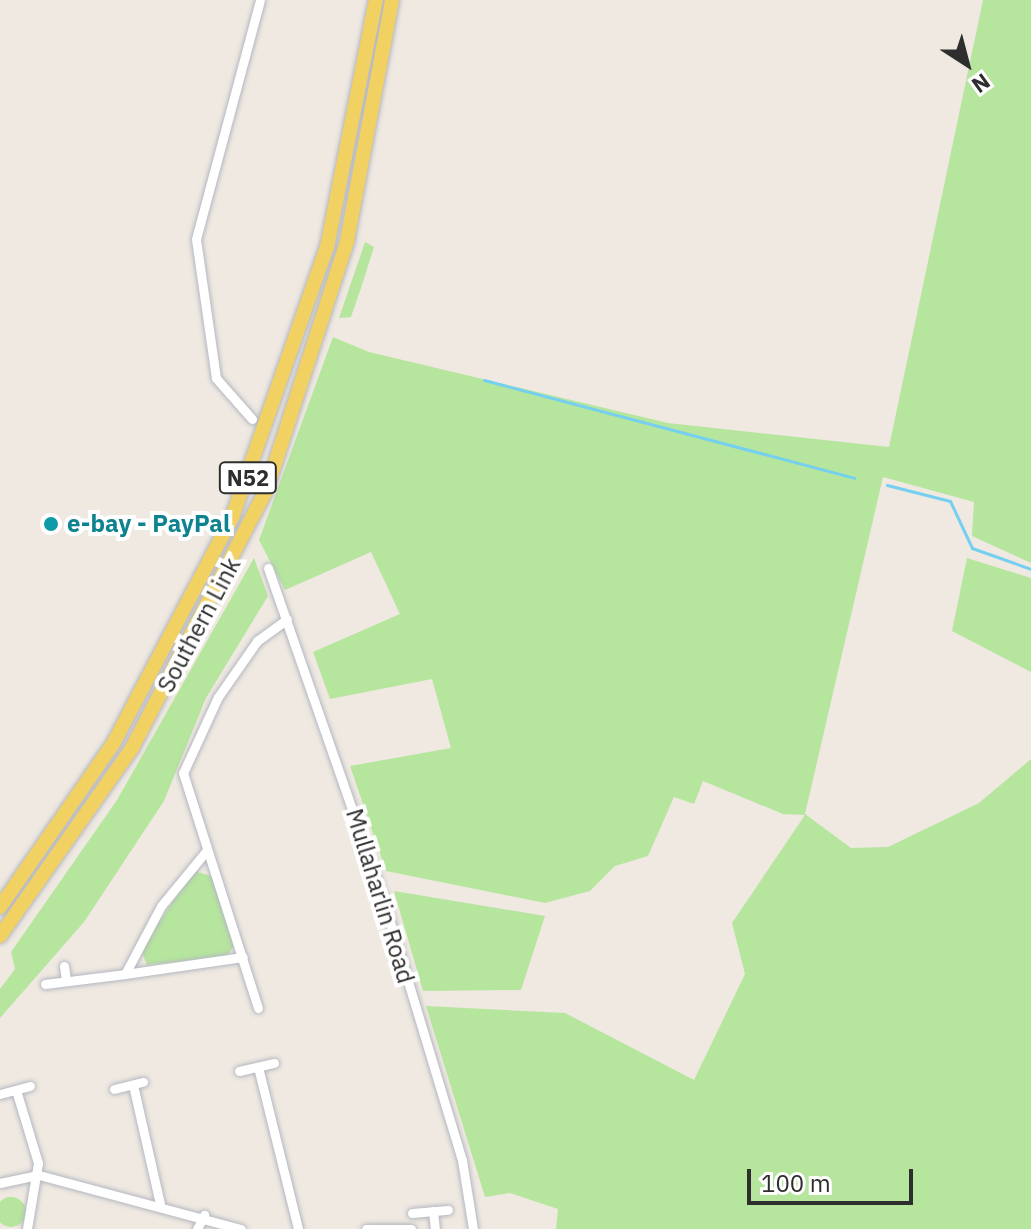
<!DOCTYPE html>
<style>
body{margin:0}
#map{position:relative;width:1031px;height:1229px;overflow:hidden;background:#efe9e1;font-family:"IBM Plex Sans",sans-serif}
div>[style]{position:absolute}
.green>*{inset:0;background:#b6e59e}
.round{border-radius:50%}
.stream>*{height:3px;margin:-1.5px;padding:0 1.5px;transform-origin:1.5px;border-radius:1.5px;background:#75cff0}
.roads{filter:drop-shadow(0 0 2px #b4b7c1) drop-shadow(0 0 2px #b4b7c1)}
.street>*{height:9px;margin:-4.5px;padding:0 4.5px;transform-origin:4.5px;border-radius:4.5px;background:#fff}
.primary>*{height:14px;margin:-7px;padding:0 7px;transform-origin:7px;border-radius:7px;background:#f2d163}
.dots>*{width:22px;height:22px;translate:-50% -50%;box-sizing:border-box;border:4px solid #fff;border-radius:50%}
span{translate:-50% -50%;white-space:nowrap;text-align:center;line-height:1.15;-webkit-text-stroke:8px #fff;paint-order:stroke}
.shield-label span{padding:2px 6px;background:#fff;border:2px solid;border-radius:6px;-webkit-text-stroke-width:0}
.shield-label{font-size:22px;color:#2e2e2e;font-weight:700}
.culture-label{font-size:24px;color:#0d838f;font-weight:700}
.left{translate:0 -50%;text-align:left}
.street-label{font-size:24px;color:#2e2e2e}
.north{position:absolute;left:927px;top:24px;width:80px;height:80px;-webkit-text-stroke:6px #fff;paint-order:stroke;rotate:144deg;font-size:22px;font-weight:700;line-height:32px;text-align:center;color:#2e2e2e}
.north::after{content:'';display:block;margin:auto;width:28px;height:36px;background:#2e2e2e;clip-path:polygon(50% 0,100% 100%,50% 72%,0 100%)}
.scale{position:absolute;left:747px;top:1169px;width:166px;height:36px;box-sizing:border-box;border:4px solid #2e2e2e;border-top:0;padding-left:10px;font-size:24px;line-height:28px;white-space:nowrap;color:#2e2e2e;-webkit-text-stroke:6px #fff;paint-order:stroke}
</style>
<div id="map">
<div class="green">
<i style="clip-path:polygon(983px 0,1031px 0,1031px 563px,972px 536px,974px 502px,883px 477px,805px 814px,851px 848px,888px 847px,979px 803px,1031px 759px,1031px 1229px,556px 1229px,558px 1209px,510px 1193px,485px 1197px,426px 1006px,565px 1013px,694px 1080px,745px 974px,732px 923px,805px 815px,783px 814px,703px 781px,694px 804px,674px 797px,648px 856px,615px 866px,590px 891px,545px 903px,386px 871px,350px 766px,451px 748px,432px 679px,330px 699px,313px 652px,400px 614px,371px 552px,285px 590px,259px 540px,333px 337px,369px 352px,668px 423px,889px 447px)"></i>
<i style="clip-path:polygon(365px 242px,374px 247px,363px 282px,351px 317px,339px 318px)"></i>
<i style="clip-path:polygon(254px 558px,268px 596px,206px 698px,164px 801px,84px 922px,0 1018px,0 989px,15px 969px,11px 952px,117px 800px)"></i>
<i style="clip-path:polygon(967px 558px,1031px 578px,1031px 672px,952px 631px)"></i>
<i style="clip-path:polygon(193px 871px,212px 876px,234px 946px,227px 956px,147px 965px,141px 950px)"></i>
<i style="clip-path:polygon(394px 891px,545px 916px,521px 990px,423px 991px)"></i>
<i class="round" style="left:-4px;top:1197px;width:30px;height:30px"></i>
</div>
<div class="stream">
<i style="left:484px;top:380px;width:383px;rotate:14.8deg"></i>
<i style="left:887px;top:485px;width:65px;rotate:14.3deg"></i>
<i style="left:950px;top:501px;width:52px;rotate:64.9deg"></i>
<i style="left:972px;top:548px;width:63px;rotate:19.6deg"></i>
</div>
<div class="roads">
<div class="street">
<i style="left:252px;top:419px;width:55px;rotate:-131.3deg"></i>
<i style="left:216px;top:378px;width:140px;rotate:-98.2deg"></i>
<i style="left:196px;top:239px;width:247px;rotate:-75deg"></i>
<i style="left:268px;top:568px;width:343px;rotate:70.8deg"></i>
<i style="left:381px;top:892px;width:280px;rotate:73.2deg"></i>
<i style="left:462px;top:1160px;width:70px;rotate:80.9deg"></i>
<i style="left:207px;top:850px;width:72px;rotate:129.4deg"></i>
<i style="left:161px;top:906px;width:77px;rotate:117.9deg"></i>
<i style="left:125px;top:974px;width:119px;rotate:-8.2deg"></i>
<i style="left:64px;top:966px;width:15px;rotate:82deg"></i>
<i style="left:45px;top:984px;width:81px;rotate:-7.1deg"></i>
<i style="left:258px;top:1008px;width:247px;rotate:-107.7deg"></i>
<i style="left:183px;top:773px;width:84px;rotate:-65.3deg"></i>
<i style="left:218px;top:697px;width:68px;rotate:-55.1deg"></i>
<i style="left:257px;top:641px;width:37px;rotate:-36deg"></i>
<i style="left:258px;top:1067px;width:167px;rotate:76.1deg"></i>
<i style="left:239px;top:1071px;width:36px;rotate:-13deg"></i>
<i style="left:133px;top:1085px;width:122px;rotate:77.2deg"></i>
<i style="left:114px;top:1089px;width:30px;rotate:-14deg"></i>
<i style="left:16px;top:1090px;width:76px;rotate:73.2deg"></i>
<i style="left:38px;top:1163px;width:67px;rotate:99.5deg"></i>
<i style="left:0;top:1094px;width:31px;rotate:-15deg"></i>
<i style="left:0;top:1183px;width:40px;rotate:-12deg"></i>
<i style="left:39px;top:1175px;width:209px;rotate:15deg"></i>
<i style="left:433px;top:1211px;width:18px;rotate:84deg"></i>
<i style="left:412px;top:1213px;width:36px;rotate:-5deg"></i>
<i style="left:197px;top:1229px;width:16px;rotate:-63deg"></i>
<i style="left:366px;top:1229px;width:45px"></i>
</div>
<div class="primary">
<i style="left:0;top:907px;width:198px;rotate:-55.3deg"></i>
<i style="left:113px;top:744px;width:259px;rotate:-62.3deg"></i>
<i style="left:233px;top:515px;width:284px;rotate:-70.7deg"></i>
<i style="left:327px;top:247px;width:252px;rotate:-78.8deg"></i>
<i style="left:0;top:936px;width:230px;rotate:-54.9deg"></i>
<i style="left:132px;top:748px;width:290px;rotate:-62.5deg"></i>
<i style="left:266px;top:491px;width:263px;rotate:-72deg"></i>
<i style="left:347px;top:241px;width:245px;rotate:-79.4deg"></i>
</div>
</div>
<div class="dots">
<i style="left:51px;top:524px;background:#0f9aa8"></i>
</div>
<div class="shield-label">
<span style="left:248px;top:478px">N52</span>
</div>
<div class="culture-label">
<span class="left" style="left:67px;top:524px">e-bay - PayPal</span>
</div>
<div class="street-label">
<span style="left:199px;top:625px;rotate:-62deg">Southern Link</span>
<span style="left:380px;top:896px;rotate:73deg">Mullaharlin Road</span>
</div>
<div class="north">N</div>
<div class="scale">100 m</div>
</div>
